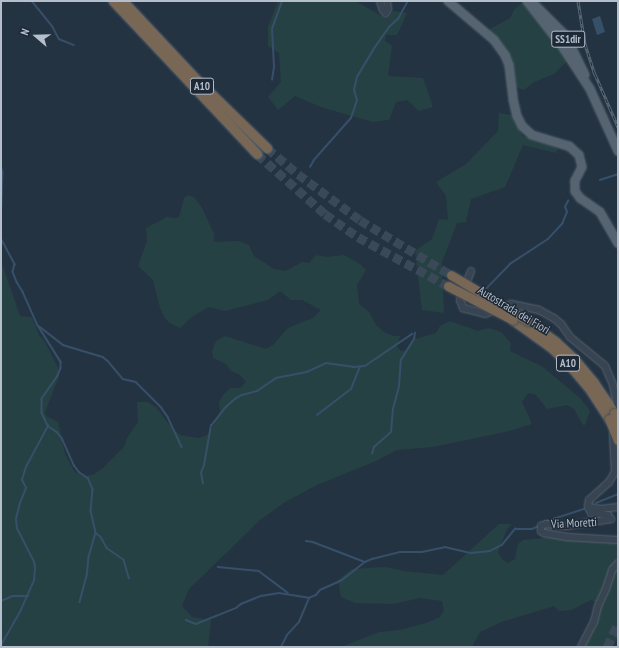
<!DOCTYPE html>
<style>
body{margin:0}
#map{position:relative;width:619px;height:648px;overflow:hidden;background:#243342;font-family:"PT Sans Narrow",sans-serif}
div>[style]{position:absolute}
.green>*{inset:0;background:#264143}
.water>*{inset:0;background:#37506a}
.stream>*{height:1.5px;margin:-0.75px;padding:0 0.75px;transform-origin:0.75px;border-radius:0.75px;background:#37506a}
.highway-tunnel>*{height:9px;margin-top:-4.5px;transform-origin:0;background:repeating-linear-gradient(90deg,#3a4857 0 9px,transparent 0 13.5px)}
.roads{filter:drop-shadow(0 0 1px #56626f) drop-shadow(0 0 1px #56626f)}
.minor>*{height:6px;margin:-3px;padding:0 3px;transform-origin:3px;border-radius:3px;background:#384451}
.major>*{height:8px;margin:-4px;padding:0 4px;transform-origin:4px;border-radius:4px;background:#566471}
.highway>*{height:9px;margin:-4.5px;padding:0 4.5px;transform-origin:4.5px;border-radius:4.5px;background:#786755}
.rail>*{height:3px;margin-top:-1.5px;transform-origin:0;background:repeating-linear-gradient(90deg,#1d2936 0 4.5px,#5a6978 0 9px);box-sizing:border-box;border-block:1px solid #5a6978}
.bridges{filter:drop-shadow(0 0 1px #434f5c) drop-shadow(0 0 1px #434f5c)}
.highway-bridge>*{height:9px;margin:-4.5px;padding:0 4.5px;transform-origin:4.5px;border-radius:4.5px;background:#786755}
span{translate:-50% -50%;white-space:nowrap;text-align:center;line-height:1.15;-webkit-text-stroke:3px #1d2936;paint-order:stroke}
.shield-label span{padding:1px 3px;background:#1d2936;border:1px solid;border-radius:3px;-webkit-text-stroke-width:0}
.shield-label{font-size:11px;color:#b5bfcc;font-weight:700}
.street-label{font-size:12px;color:#b5bfcc}
.frame{position:absolute;inset:0;border:2px solid #b5bfcc;pointer-events:none}
.north{position:absolute;left:16px;top:16px;width:40px;height:40px;-webkit-text-stroke:3px #1d2936;paint-order:stroke;rotate:290deg;font-size:11px;font-weight:700;line-height:16px;text-align:center;color:#b5bfcc}
.north::after{content:'';display:block;margin:auto;width:14px;height:18px;background:#b5bfcc;clip-path:polygon(50% 0,100% 100%,50% 72%,0 100%)}
</style>
<div id="map">
<div class="green">
<i style="clip-path:polygon(278px 1px,355px 1px,384px 17px,389px 17px,393px 11px,407px 13px,397px 35px,386px 35px,385px 41px,392px 46px,388px 76px,423px 78px,433px 107px,419px 111px,407px 100px,396px 102px,389px 120px,373px 122px,321px 107px,295px 96px,278px 110px,268px 97px,281px 82px,279px 53px,268px 46px,268px 27px)"></i>
<i style="clip-path:polygon(523px 2px,568px 60px,554px 74px,534px 82px,524px 90px,516px 87px,513px 62px,509px 54px,488px 30px,510px 18px,514px 10px)"></i>
<i style="clip-path:polygon(499px 113px,511px 115px,523px 136px,558px 148px,556px 153px,523px 145px,505px 187px,471px 199px,466px 222px,457px 223px,442px 262px,444px 313px,422px 310px,415px 251px,432px 239px,439px 219px,448px 220px,446px 196px,436px 182px,466px 164px,498px 131px)"></i>
<i style="clip-path:polygon(189px 195px,195px 198px,202px 208px,214px 234px,214px 242px,238px 241px,249px 245px,254px 256px,274px 269px,286px 271px,302px 262px,309px 263px,316px 255px,327px 257px,344px 255px,360px 264px,366px 270px,357px 285px,359px 304px,369px 312px,376px 325px,384px 332px,394px 336px,400px 336px,399px 341px,396px 345px,401px 351px,406px 350px,411px 341px,415px 339px,436px 333px,440px 326px,450px 321px,478px 331px,489px 328px,501px 332px,511px 343px,510px 351px,543px 367px,580px 398px,590px 411px,585px 425px,583px 425px,574px 409px,567px 405px,547px 409px,536px 395px,528px 393px,522px 402px,532px 424px,509px 431px,433px 447px,397px 450px,376px 461px,317px 485px,285px 502px,260px 520px,189px 589px,182px 606px,192px 617px,211px 620px,208px 647px,1px 647px,1px 261px,20px 316px,32px 317px,39px 335px,45px 342px,58px 368px,59px 377px,45px 412px,46px 416px,58px 422px,65px 454px,75px 472px,83px 476px,93px 475px,103px 468px,124px 447px,127px 438px,138px 422px,137px 402px,148px 402px,156px 407px,167px 422px,180px 435px,198px 438px,207px 435px,217px 420px,220px 411px,219px 402px,224px 394px,230px 388px,240px 388px,246px 382px,240px 375px,231px 371px,226px 364px,213px 358px,212px 351px,216px 341px,225px 336px,266px 349px,273px 345px,288px 328px,313px 318px,321px 310px,302px 300px,291px 300px,280px 291px,268px 300px,225px 311px,209px 307px,193px 316px,180px 328px,170px 323px,165px 318px,160px 308px,153px 280px,138px 266px,147px 241px,146px 228px,167px 217px,175px 218px,179px 217px,184px 198px)"></i>
<i style="clip-path:polygon(499px 524px,516px 524px,512px 524px,507px 529px,498px 552px,502px 559px,508px 563px,515px 559px,518px 544px,523px 540px,555px 537px,618px 541px,618px 636px,613px 647px,583px 647px,590px 637px,599px 612px,597px 603px,591px 600px,571px 610px,559px 611px,554px 606px,501px 622px,480px 632px,472px 647px,341px 647px,379px 632px,400px 630px,426px 623px,440px 617px,444px 610px,442px 601px,420px 598px,393px 604px,355px 603px,341px 597px,338px 580px,352px 569px,385px 567px,403px 571px,443px 575px)"></i>
</div>
<div class="water">
<i style="clip-path:polygon(600px 16px,605px 32px,597px 35px,592px 19px)"></i>
</div>
<div class="stream">
<i style="left:32px;top:1px;width:33px;rotate:51deg"></i>
<i style="left:53px;top:27px;width:13px;rotate:63deg"></i>
<i style="left:59px;top:39px;width:16px;rotate:22deg"></i>
<i style="left:272px;top:80px;width:13px;rotate:-81deg"></i>
<i style="left:274px;top:67px;width:38px;rotate:-93deg"></i>
<i style="left:272px;top:29px;width:30px;rotate:-70deg"></i>
<i style="left:1px;top:165px;width:8px;rotate:76deg"></i>
<i style="left:3px;top:173px;width:52px;rotate:92.2deg"></i>
<i style="left:310px;top:167px;width:8px;rotate:-60deg"></i>
<i style="left:314px;top:160px;width:56px;rotate:-48.6deg"></i>
<i style="left:351px;top:118px;width:18px;rotate:-71deg"></i>
<i style="left:357px;top:101px;width:11px;rotate:-105deg"></i>
<i style="left:354px;top:90px;width:13px;rotate:-77deg"></i>
<i style="left:357px;top:77px;width:31px;rotate:-59deg"></i>
<i style="left:373px;top:50px;width:28px;rotate:-55deg"></i>
<i style="left:389px;top:27px;width:12px;rotate:-42deg"></i>
<i style="left:398px;top:19px;width:21px;rotate:-61deg"></i>
<i style="left:600px;top:180px;width:19px;rotate:-18deg"></i>
<i style="left:1px;top:238px;width:30px;rotate:62deg"></i>
<i style="left:15px;top:264px;width:8px;rotate:104deg"></i>
<i style="left:13px;top:272px;width:11px;rotate:68deg"></i>
<i style="left:17px;top:282px;width:12px;rotate:59deg"></i>
<i style="left:23px;top:292px;width:35px;rotate:66deg"></i>
<i style="left:37px;top:324px;width:45px;rotate:57.7deg"></i>
<i style="left:61px;top:362px;width:6px;rotate:90deg"></i>
<i style="left:61px;top:368px;width:9px;rotate:111deg"></i>
<i style="left:58px;top:376px;width:28px;rotate:125deg"></i>
<i style="left:42px;top:399px;width:14px;rotate:90deg"></i>
<i style="left:42px;top:413px;width:14px;rotate:65deg"></i>
<i style="left:48px;top:426px;width:11px;rotate:34deg"></i>
<i style="left:57px;top:432px;width:8px;rotate:50deg"></i>
<i style="left:62px;top:438px;width:30px;rotate:66deg"></i>
<i style="left:74px;top:465px;width:9px;rotate:54deg"></i>
<i style="left:79px;top:472px;width:11px;rotate:34deg"></i>
<i style="left:88px;top:478px;width:12px;rotate:66deg"></i>
<i style="left:93px;top:489px;width:22px;rotate:95deg"></i>
<i style="left:91px;top:511px;width:23px;rotate:77deg"></i>
<i style="left:96px;top:533px;width:26px;rotate:106deg"></i>
<i style="left:89px;top:558px;width:18px;rotate:96deg"></i>
<i style="left:87px;top:576px;width:27px;rotate:105deg"></i>
<i style="left:485px;top:290px;width:36px;rotate:-46deg"></i>
<i style="left:510px;top:264px;width:45px;rotate:-33.3deg"></i>
<i style="left:548px;top:239px;width:21px;rotate:-47deg"></i>
<i style="left:562px;top:224px;width:13px;rotate:-67deg"></i>
<i style="left:567px;top:212px;width:5px;rotate:-112deg"></i>
<i style="left:565px;top:207px;width:7px;rotate:-63deg"></i>
<i style="left:39px;top:326px;width:31px;rotate:38deg"></i>
<i style="left:63px;top:345px;width:42px;rotate:16.7deg"></i>
<i style="left:103px;top:357px;width:6px;rotate:39deg"></i>
<i style="left:108px;top:361px;width:23px;rotate:50deg"></i>
<i style="left:123px;top:379px;width:13px;rotate:13deg"></i>
<i style="left:136px;top:382px;width:35px;rotate:45deg"></i>
<i style="left:161px;top:407px;width:12px;rotate:55deg"></i>
<i style="left:168px;top:417px;width:33px;rotate:65deg"></i>
<i style="left:317px;top:415px;width:43px;rotate:-37.4deg"></i>
<i style="left:351px;top:389px;width:24px;rotate:-68deg"></i>
<i style="left:372px;top:454px;width:7px;rotate:-74deg"></i>
<i style="left:374px;top:447px;width:23px;rotate:-41deg"></i>
<i style="left:391px;top:432px;width:23px;rotate:-85deg"></i>
<i style="left:393px;top:409px;width:24px;rotate:-75deg"></i>
<i style="left:399px;top:386px;width:26px;rotate:-86deg"></i>
<i style="left:401px;top:360px;width:25px;rotate:-58deg"></i>
<i style="left:414px;top:339px;width:6px;rotate:-81deg"></i>
<i style="left:203px;top:484px;width:11px;rotate:-100deg"></i>
<i style="left:201px;top:473px;width:9px;rotate:-69deg"></i>
<i style="left:204px;top:465px;width:40px;rotate:-80deg"></i>
<i style="left:211px;top:426px;width:24px;rotate:-52deg"></i>
<i style="left:226px;top:407px;width:12px;rotate:-42deg"></i>
<i style="left:235px;top:399px;width:8px;rotate:-30deg"></i>
<i style="left:242px;top:395px;width:16px;rotate:-15deg"></i>
<i style="left:257px;top:391px;width:23px;rotate:-34deg"></i>
<i style="left:276px;top:378px;width:32px;rotate:-11deg"></i>
<i style="left:307px;top:372px;width:21px;rotate:-25deg"></i>
<i style="left:326px;top:363px;width:27px;rotate:8deg"></i>
<i style="left:353px;top:367px;width:12px;rotate:-5deg"></i>
<i style="left:365px;top:366px;width:57px;rotate:-34.2deg"></i>
<i style="left:596px;top:503px;width:24px;rotate:-22deg"></i>
<i style="left:544px;top:522px;width:42px;rotate:-18deg"></i>
<i style="left:96px;top:533px;width:6px;rotate:39deg"></i>
<i style="left:101px;top:537px;width:13px;rotate:61deg"></i>
<i style="left:107px;top:548px;width:21px;rotate:35deg"></i>
<i style="left:124px;top:560px;width:19px;rotate:74deg"></i>
<i style="left:306px;top:541px;width:7px;rotate:8deg"></i>
<i style="left:313px;top:542px;width:56px;rotate:21deg"></i>
<i style="left:218px;top:567px;width:41px;rotate:5.6deg"></i>
<i style="left:259px;top:571px;width:36px;rotate:37deg"></i>
<i style="left:1px;top:601px;width:13px;rotate:-23deg"></i>
<i style="left:13px;top:596px;width:15px"></i>
<i style="left:186px;top:620px;width:11px;rotate:22deg"></i>
<i style="left:196px;top:624px;width:43px;rotate:-21.8deg"></i>
<i style="left:236px;top:608px;width:6px;rotate:-39deg"></i>
<i style="left:241px;top:604px;width:22px;rotate:-22deg"></i>
<i style="left:261px;top:596px;width:18px;rotate:-9deg"></i>
<i style="left:279px;top:593px;width:30px;rotate:9deg"></i>
<i style="left:309px;top:598px;width:8px;rotate:-23deg"></i>
<i style="left:316px;top:595px;width:6px;rotate:-51deg"></i>
<i style="left:320px;top:590px;width:24px;rotate:-24deg"></i>
<i style="left:342px;top:580px;width:29px;rotate:-38deg"></i>
<i style="left:365px;top:562px;width:8px;rotate:-23deg"></i>
<i style="left:372px;top:559px;width:29px;rotate:-14deg"></i>
<i style="left:400px;top:552px;width:22px"></i>
<i style="left:422px;top:552px;width:24px;rotate:-12deg"></i>
<i style="left:445px;top:547px;width:27px;rotate:13deg"></i>
<i style="left:471px;top:553px;width:19px;rotate:-6deg"></i>
<i style="left:490px;top:551px;width:13px;rotate:-27deg"></i>
<i style="left:502px;top:545px;width:21px;rotate:-51deg"></i>
<i style="left:515px;top:529px;width:17px"></i>
<i style="left:532px;top:529px;width:8px;rotate:-23deg"></i>
<i style="left:1px;top:645px;width:38px;rotate:-60deg"></i>
<i style="left:20px;top:612px;width:35px;rotate:-66deg"></i>
<i style="left:34px;top:580px;width:12px;rotate:-85deg"></i>
<i style="left:35px;top:568px;width:6px;rotate:-99deg"></i>
<i style="left:34px;top:562px;width:37px;rotate:-117deg"></i>
<i style="left:17px;top:529px;width:10px;rotate:-96deg"></i>
<i style="left:16px;top:519px;width:16px;rotate:-76deg"></i>
<i style="left:20px;top:503px;width:16px;rotate:-68deg"></i>
<i style="left:26px;top:488px;width:9px;rotate:-117deg"></i>
<i style="left:22px;top:480px;width:14px;rotate:-73deg"></i>
<i style="left:26px;top:467px;width:47px;rotate:-61.8deg"></i>
<i style="left:281px;top:647px;width:13px;rotate:-63deg"></i>
<i style="left:287px;top:635px;width:18px;rotate:-47deg"></i>
<i style="left:299px;top:622px;width:26px;rotate:-67deg"></i>
</div>
<div class="highway-tunnel">
<i style="left:267px;top:148px;width:40px;rotate:40deg"></i>
<i style="left:298px;top:174px;width:77px;rotate:36.6deg"></i>
<i style="left:360px;top:220px;width:106px;rotate:31.1deg"></i>
<i style="left:257px;top:154px;width:91px;rotate:41.4deg"></i>
<i style="left:325px;top:214px;width:40px;rotate:34.9deg"></i>
<i style="left:358px;top:237px;width:102px;rotate:28.6deg"></i>
<i style="left:607px;top:647px;width:26px;rotate:-65deg"></i>
</div>
<div class="roads">
<div class="minor">
<i style="left:380px;top:1px;width:9px;rotate:72deg"></i>
<i style="left:383px;top:10px;width:4px;rotate:45deg"></i>
<i style="left:386px;top:13px;width:4px;rotate:-63deg"></i>
<i style="left:388px;top:9px;width:8px;rotate:-97deg"></i>
<i style="left:471px;top:271px;width:31px;rotate:111deg"></i>
<i style="left:460px;top:300px;width:9px;rotate:69deg"></i>
<i style="left:463px;top:308px;width:23px;rotate:15deg"></i>
<i style="left:485px;top:314px;width:28px;rotate:-21deg"></i>
<i style="left:511px;top:304px;width:29px;rotate:12deg"></i>
<i style="left:539px;top:310px;width:18px;rotate:29deg"></i>
<i style="left:555px;top:319px;width:8px;rotate:40deg"></i>
<i style="left:561px;top:324px;width:16px;rotate:55deg"></i>
<i style="left:570px;top:337px;width:45px;rotate:39.6deg"></i>
<i style="left:605px;top:366px;width:21px;rotate:67deg"></i>
<i style="left:613px;top:385px;width:24px;rotate:78deg"></i>
<i style="left:588px;top:507px;width:7px;rotate:63deg"></i>
<i style="left:591px;top:513px;width:17px;rotate:7deg"></i>
<i style="left:608px;top:515px;width:5px;rotate:53deg"></i>
<i style="left:611px;top:519px;width:45px;rotate:171deg"></i>
<i style="left:567px;top:526px;width:21px;rotate:-175deg"></i>
<i style="left:546px;top:524px;width:5px;rotate:158deg"></i>
<i style="left:541px;top:526px;width:5px;rotate:90deg"></i>
<i style="left:541px;top:531px;width:4px;rotate:34deg"></i>
<i style="left:544px;top:533px;width:22px;rotate:10deg"></i>
<i style="left:566px;top:537px;width:52px;rotate:3.3deg"></i>
<i style="left:588px;top:507px;width:7px;rotate:-82deg"></i>
<i style="left:589px;top:500px;width:27px;rotate:-42deg"></i>
<i style="left:609px;top:482px;width:12px;rotate:-59deg"></i>
<i style="left:615px;top:472px;width:39px;rotate:-93deg"></i>
<i style="left:588px;top:507px;width:13px;rotate:9deg"></i>
<i style="left:601px;top:509px;width:17px;rotate:-7deg"></i>
<i style="left:581px;top:647px;width:28px;rotate:-63deg"></i>
<i style="left:594px;top:622px;width:16px;rotate:-76deg"></i>
<i style="left:598px;top:606px;width:19px;rotate:-65deg"></i>
<i style="left:606px;top:589px;width:20px;rotate:-72deg"></i>
<i style="left:612px;top:570px;width:9px;rotate:-49deg"></i>
</div>
<div class="major">
<i style="left:448px;top:1px;width:60px;rotate:40.3deg"></i>
<i style="left:494px;top:40px;width:19px;rotate:54deg"></i>
<i style="left:505px;top:55px;width:11px;rotate:68deg"></i>
<i style="left:509px;top:65px;width:34px;rotate:83deg"></i>
<i style="left:513px;top:99px;width:17px;rotate:77deg"></i>
<i style="left:517px;top:116px;width:11px;rotate:63deg"></i>
<i style="left:522px;top:126px;width:13px;rotate:42deg"></i>
<i style="left:532px;top:135px;width:39px;rotate:17deg"></i>
<i style="left:569px;top:146px;width:13px;rotate:42deg"></i>
<i style="left:579px;top:155px;width:12px;rotate:76deg"></i>
<i style="left:582px;top:167px;width:16px;rotate:117deg"></i>
<i style="left:575px;top:181px;width:10px;rotate:90deg"></i>
<i style="left:575px;top:191px;width:9px;rotate:54deg"></i>
<i style="left:580px;top:198px;width:24px;rotate:35deg"></i>
<i style="left:600px;top:212px;width:36px;rotate:60deg"></i>
<i style="left:527px;top:1px;width:57px;rotate:52.1deg"></i>
<i style="left:562px;top:46px;width:51px;rotate:56.9deg"></i>
<i style="left:590px;top:89px;width:68px;rotate:65.7deg"></i>
<i style="left:536px;top:6px;width:42px;rotate:45deg"></i>
<i style="left:566px;top:36px;width:43px;rotate:64deg"></i>
</div>
<div class="highway">
<i style="left:113px;top:1px;width:210px;rotate:46.7deg"></i>
<i style="left:123px;top:1px;width:107px;rotate:46.9deg"></i>
<i style="left:196px;top:79px;width:99px;rotate:44.2deg"></i>
<i style="left:513px;top:320px;width:48px;rotate:35.7deg"></i>
<i style="left:552px;top:348px;width:28px;rotate:45deg"></i>
<i style="left:572px;top:368px;width:26px;rotate:50deg"></i>
<i style="left:589px;top:388px;width:37px;rotate:57deg"></i>
<i style="left:528px;top:321px;width:34px;rotate:37deg"></i>
<i style="left:555px;top:341px;width:26px;rotate:43deg"></i>
<i style="left:574px;top:359px;width:31px;rotate:50deg"></i>
<i style="left:594px;top:383px;width:36px;rotate:56deg"></i>
</div>
</div>
<div class="rail">
<i style="left:578px;top:1px;width:44px;rotate:80.8deg"></i>
<i style="left:585px;top:44px;width:32px;rotate:72deg"></i>
<i style="left:595px;top:74px;width:58px;rotate:66.5deg"></i>
</div>
<div class="bridges">
<div class="highway-bridge">
<i style="left:451px;top:275px;width:90px;rotate:30.9deg"></i>
<i style="left:448px;top:286px;width:73px;rotate:27.6deg"></i>
<i style="left:614px;top:413px;width:9px;rotate:63deg"></i>
<i style="left:609px;top:419px;width:23px;rotate:67deg"></i>
</div>
</div>
<div class="shield-label">
<span style="left:568px;top:39px">SS1dir</span>
<span style="left:202px;top:86px">A10</span>
<span style="left:568px;top:363px">A10</span>
</div>
<div class="street-label">
<span style="left:514px;top:310px;rotate:31deg">Autostrada dei Fiori</span>
<span style="left:574px;top:523px;rotate:-3deg">Via Moretti</span>
</div>
<div class="frame"></div>
<div class="north">N</div>
</div>
